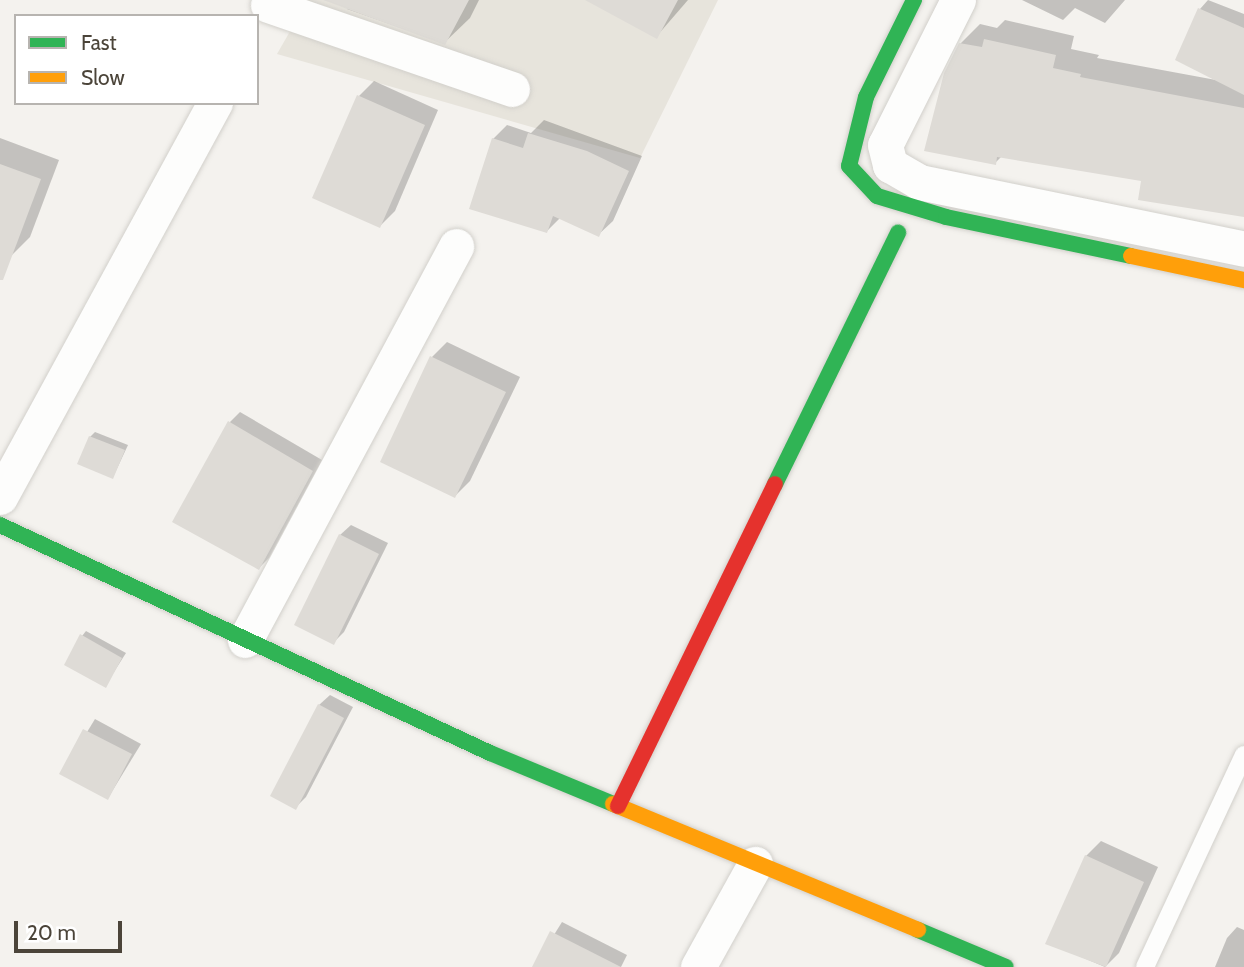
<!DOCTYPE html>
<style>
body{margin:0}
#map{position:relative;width:1244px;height:967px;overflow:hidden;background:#f4f2ee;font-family:Cabin,sans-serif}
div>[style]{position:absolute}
.residential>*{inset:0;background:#e7e4dc}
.shadow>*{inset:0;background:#0003}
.building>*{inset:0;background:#dedbd6}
.roads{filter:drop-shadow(0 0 2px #d2d0cb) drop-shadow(0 0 2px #d2d0cb)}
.lane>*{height:18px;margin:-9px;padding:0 9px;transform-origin:9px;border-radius:9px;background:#fdfdfc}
.street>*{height:35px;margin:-17.5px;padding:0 17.5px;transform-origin:17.5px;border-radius:17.5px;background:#fdfdfc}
.fast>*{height:16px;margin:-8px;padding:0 8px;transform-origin:8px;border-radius:8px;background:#30b455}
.slow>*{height:16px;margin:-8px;padding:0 8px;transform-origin:8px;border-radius:8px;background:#ff9f0a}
.jam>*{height:16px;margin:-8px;padding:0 8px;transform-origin:8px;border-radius:8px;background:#e5322d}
span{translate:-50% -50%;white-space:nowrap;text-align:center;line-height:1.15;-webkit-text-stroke:6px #fff;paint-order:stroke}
.legend{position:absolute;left:14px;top:14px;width:245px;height:91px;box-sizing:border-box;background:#fff;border:2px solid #b7b4b0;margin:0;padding:9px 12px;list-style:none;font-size:21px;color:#4b4439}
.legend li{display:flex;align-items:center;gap:14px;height:35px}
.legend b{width:35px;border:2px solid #b7b4b0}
.scale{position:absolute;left:14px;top:921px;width:108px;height:32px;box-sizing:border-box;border:4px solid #4b4439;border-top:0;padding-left:9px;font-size:21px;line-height:24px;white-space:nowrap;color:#4b4439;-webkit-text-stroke:5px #fff;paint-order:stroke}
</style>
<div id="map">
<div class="residential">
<i style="clip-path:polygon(308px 0,718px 0,640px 158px,277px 54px)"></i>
</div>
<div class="shadow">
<i style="clip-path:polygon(352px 0,479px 0,470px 18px,444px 43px,347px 9px)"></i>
<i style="clip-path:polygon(589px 0,688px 0,656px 37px)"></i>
<i style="clip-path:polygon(1022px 0,1125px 0,1105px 23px,1075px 8px,1063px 20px)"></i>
<i style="clip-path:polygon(1208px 0,1244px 14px,1244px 216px,1143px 180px,1002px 156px,995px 163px,960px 44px,980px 24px,997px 28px,1005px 20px,1074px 36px,1071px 49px,1099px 55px,1097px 58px,1216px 80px,1177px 59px,1200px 9px)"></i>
<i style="clip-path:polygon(374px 81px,438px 110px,395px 211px,380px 226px,359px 96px)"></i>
<i style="clip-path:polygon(544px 120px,642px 156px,613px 221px,598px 235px,560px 218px,547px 231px,493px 139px,507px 125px,531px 133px)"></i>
<i style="clip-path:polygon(0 138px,59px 160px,30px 237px,11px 256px,0 252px)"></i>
<i style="clip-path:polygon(447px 342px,520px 377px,470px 481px,455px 496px,432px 357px)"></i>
<i style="clip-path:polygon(240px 412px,322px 460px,269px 558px,259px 568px,230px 422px)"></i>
<i style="clip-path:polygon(95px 432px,128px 445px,113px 477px,90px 437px)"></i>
<i style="clip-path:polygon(351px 525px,388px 543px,344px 632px,334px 642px,340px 535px)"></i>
<i style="clip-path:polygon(86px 631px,126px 653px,105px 686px,82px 636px)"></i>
<i style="clip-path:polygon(330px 695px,353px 707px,306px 797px,295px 808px,319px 705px)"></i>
<i style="clip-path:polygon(95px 719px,141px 744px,108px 798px,62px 773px)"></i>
<i style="clip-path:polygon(1101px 841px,1158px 867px,1119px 953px,1105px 967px,1048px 943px,1086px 856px)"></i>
<i style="clip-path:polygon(562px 922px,627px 955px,621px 967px,534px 967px)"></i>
<i style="clip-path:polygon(1237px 927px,1244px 930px,1244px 967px,1215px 967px,1227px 938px)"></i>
</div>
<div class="building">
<i style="clip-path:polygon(323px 0,469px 0,445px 45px)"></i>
<i style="clip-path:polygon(585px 0,678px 0,657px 39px)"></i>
<i style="clip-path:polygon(1198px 8px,1244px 28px,1244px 95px,1175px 60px)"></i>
<i style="clip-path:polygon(984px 39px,1056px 55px,1053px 68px,1081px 74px,1080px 77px,1244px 108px,1244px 217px,1138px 200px,1141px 181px,997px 157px,996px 165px,924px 151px,944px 73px,959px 43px,982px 47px)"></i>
<i style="clip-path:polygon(357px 95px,425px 125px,380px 228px,312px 198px)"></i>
<i style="clip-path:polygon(528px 133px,587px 151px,629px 171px,599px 237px,553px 216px,547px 233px,469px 209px,492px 138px,523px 148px)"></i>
<i style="clip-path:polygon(0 164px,41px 179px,3px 280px,0 280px)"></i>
<i style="clip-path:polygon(430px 356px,506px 392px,455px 498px,380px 462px)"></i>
<i style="clip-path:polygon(228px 421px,313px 471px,259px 570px,172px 522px)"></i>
<i style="clip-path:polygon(89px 436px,125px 450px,113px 479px,77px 464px)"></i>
<i style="clip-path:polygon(339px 534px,379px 554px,334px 645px,294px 625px)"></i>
<i style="clip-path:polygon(80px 634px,122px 658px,106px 688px,64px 665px)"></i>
<i style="clip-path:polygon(318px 704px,344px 718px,296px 810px,270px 796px)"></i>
<i style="clip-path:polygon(83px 729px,132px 754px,108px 800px,59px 774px)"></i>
<i style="clip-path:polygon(1085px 855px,1144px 882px,1106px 967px,1045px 944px)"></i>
<i style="clip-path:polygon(550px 931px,621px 967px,532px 967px)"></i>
</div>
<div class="roads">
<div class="lane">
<i style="left:1145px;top:967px;width:234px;rotate:-65deg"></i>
</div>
<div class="street">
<i style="left:958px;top:0;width:162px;rotate:116.7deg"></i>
<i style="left:885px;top:145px;width:21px;rotate:76deg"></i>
<i style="left:890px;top:165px;width:34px;rotate:30deg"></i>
<i style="left:919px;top:182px;width:332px;rotate:11.6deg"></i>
<i style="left:268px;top:5px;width:258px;rotate:19deg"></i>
<i style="left:0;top:497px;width:449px;rotate:-61.4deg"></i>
<i style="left:245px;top:640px;width:447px;rotate:-61.8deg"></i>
<i style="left:698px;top:967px;width:118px;rotate:-61deg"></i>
</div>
<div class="fast">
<i style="left:914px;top:0;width:108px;rotate:116.3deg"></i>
<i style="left:866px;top:97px;width:71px;rotate:103.8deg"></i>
<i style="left:849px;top:166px;width:41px;rotate:47deg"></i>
<i style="left:877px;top:196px;width:72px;rotate:16.9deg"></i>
<i style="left:946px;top:217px;width:189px;rotate:11.9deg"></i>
<i style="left:775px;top:484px;width:280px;rotate:-63.9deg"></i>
<i style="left:0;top:525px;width:540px;rotate:24.95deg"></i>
<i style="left:490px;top:753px;width:133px;rotate:22.5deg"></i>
<i style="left:918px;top:930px;width:95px;rotate:22.8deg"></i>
</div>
<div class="slow">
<i style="left:1131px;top:256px;width:116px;rotate:12deg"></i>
<i style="left:613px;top:804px;width:330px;rotate:22.4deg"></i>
</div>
<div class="jam">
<i style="left:618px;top:806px;width:358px;rotate:-64deg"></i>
</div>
</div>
<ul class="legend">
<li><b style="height:9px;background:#30b455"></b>Fast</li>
<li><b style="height:9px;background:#ff9f0a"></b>Slow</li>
</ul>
<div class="scale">20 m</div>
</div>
